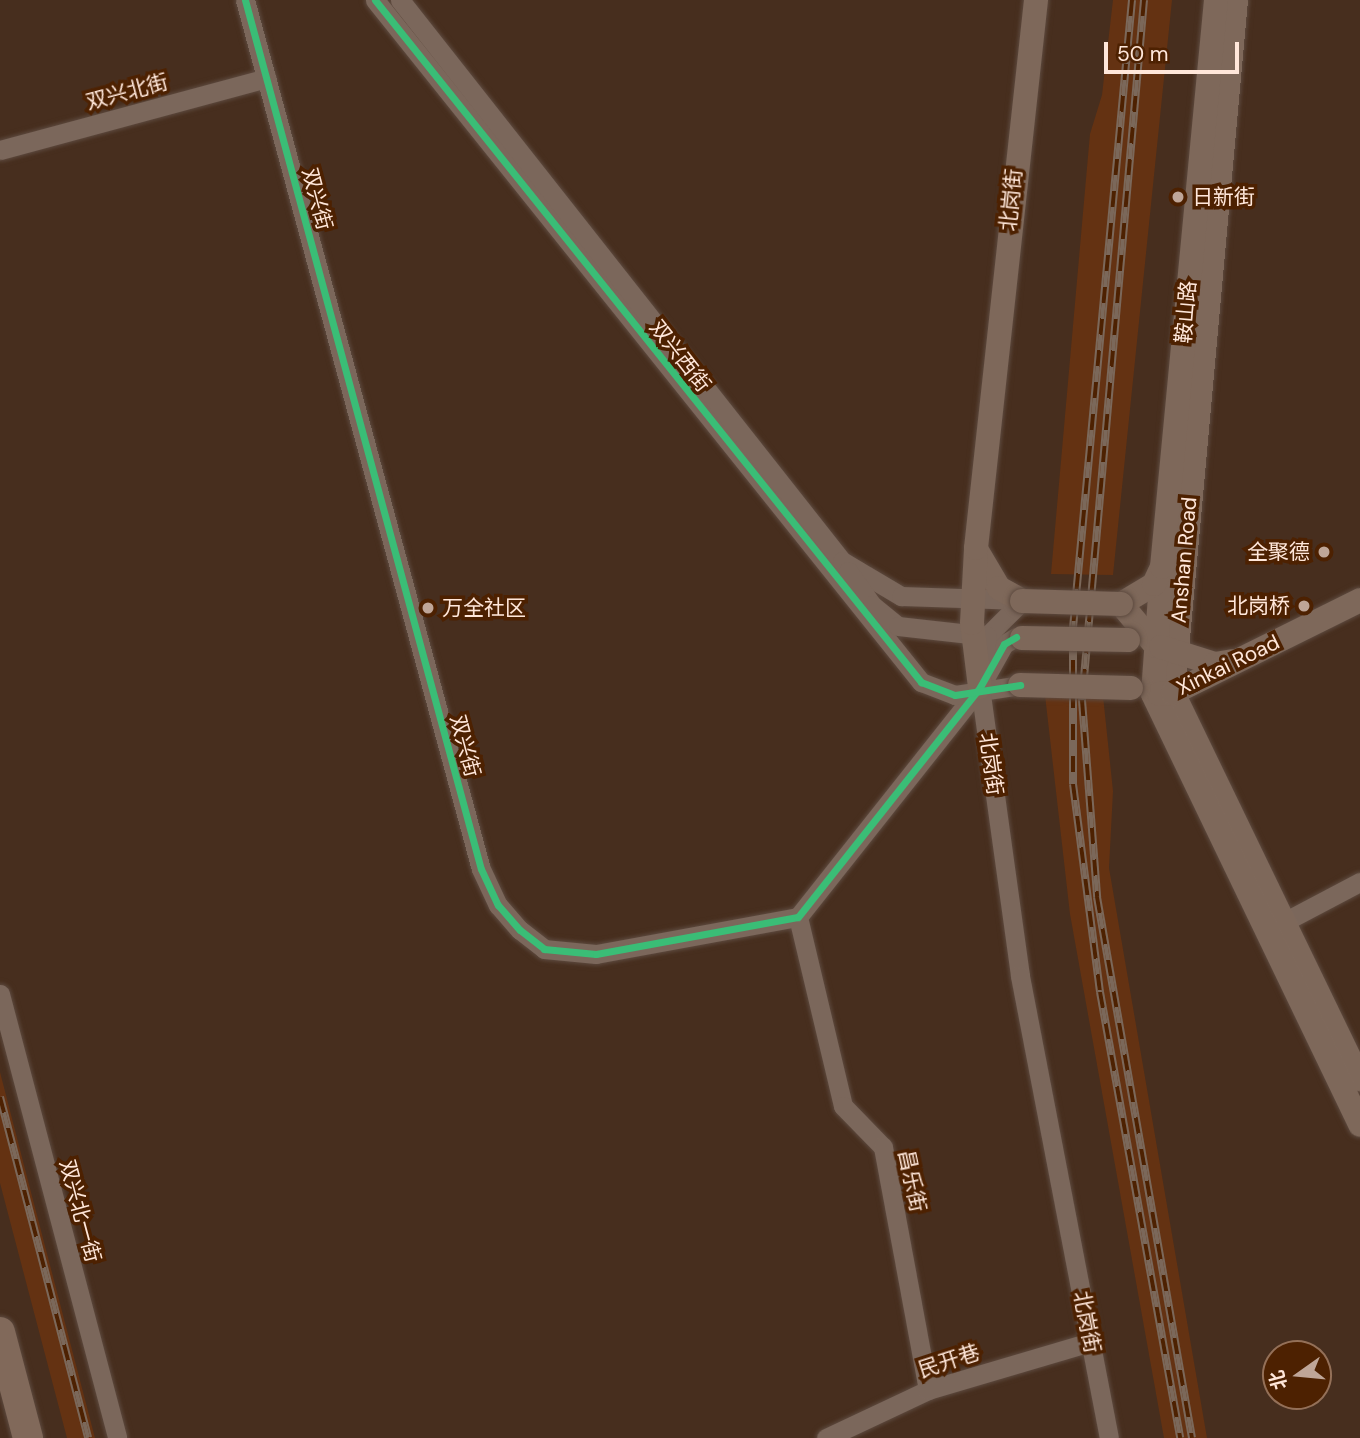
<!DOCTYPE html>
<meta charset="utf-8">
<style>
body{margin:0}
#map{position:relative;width:1360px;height:1438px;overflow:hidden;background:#472e1e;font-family:"DM Sans","Noto Sans SC",sans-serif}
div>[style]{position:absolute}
.built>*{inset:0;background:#643212}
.roads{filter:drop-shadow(0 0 2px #5d4a3f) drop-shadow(0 0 2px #5d4a3f)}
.minor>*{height:19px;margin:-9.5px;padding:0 9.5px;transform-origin:9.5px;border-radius:9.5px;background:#7b675b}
.major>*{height:24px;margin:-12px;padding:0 12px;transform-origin:12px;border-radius:12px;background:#7e685a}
.highway>*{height:30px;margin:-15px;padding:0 15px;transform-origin:15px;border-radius:15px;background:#81695a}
.rail>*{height:8px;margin-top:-4px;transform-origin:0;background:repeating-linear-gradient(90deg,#4d2101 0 16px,#7b685a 0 32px);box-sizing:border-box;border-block:2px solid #7b685a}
.bridges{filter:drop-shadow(0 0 2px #5d4a3f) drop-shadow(0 0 2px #5d4a3f)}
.major-bridge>*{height:24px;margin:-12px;padding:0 12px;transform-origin:12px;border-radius:12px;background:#7e685a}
.cycleway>*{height:7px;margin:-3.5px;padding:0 3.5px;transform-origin:3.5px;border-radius:3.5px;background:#3abd76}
.dots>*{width:19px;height:19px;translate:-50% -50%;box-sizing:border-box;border:4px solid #4d2101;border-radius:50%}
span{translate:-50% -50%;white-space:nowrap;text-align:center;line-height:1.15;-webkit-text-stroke:7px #4d2101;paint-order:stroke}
.street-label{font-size:21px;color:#ffe7da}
.poi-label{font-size:21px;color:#ffe7da}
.left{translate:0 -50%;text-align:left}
.right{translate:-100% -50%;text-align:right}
.north{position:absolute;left:1262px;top:1340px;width:70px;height:70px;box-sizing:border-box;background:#4d2101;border:2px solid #947058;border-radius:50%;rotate:255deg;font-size:19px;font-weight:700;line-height:28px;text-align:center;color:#ffe7da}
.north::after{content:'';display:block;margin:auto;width:24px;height:32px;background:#bfa698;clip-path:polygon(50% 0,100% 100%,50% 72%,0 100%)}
.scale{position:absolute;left:1104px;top:42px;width:135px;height:32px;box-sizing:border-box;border:4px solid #ffe7da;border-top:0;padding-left:9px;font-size:21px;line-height:24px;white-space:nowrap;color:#ffe7da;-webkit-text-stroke:5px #4d2101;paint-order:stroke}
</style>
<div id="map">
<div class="built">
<i style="clip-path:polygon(1113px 0,1172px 0,1113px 575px,1051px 574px,1090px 134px,1102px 95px)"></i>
<i style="clip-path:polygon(1045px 695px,1103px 696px,1113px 791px,1109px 868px,1207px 1438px,1164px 1438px,1070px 914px)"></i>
<i style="clip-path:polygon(0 1072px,26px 1173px,95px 1438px,67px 1438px,0 1183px)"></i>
</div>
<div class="roads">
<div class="minor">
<i style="left:245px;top:0;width:900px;rotate:74.81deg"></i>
<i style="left:481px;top:869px;width:40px;rotate:65deg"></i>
<i style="left:498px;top:905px;width:33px;rotate:49deg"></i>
<i style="left:520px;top:930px;width:31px;rotate:38deg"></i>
<i style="left:544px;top:949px;width:52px;rotate:5.5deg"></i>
<i style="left:596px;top:954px;width:205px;rotate:-10.4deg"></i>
<i style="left:798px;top:917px;width:293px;rotate:-51.6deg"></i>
<i style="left:980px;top:687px;width:49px;rotate:-60.8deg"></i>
<i style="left:1004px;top:644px;width:14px;rotate:-30deg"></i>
<i style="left:375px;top:0;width:874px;rotate:51.32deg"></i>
<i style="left:921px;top:682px;width:36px;rotate:21deg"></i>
<i style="left:955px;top:695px;width:66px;rotate:-8.7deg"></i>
<i style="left:400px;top:0;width:714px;rotate:51.77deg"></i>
<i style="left:842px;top:561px;width:69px;rotate:30.7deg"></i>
<i style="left:901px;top:596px;width:120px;rotate:1.9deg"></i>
<i style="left:0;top:150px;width:276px;rotate:-15.1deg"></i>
<i style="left:848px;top:571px;width:42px;rotate:54.8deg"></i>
<i style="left:872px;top:605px;width:33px;rotate:39deg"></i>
<i style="left:898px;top:626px;width:90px;rotate:6.4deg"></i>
<i style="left:1022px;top:601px;width:49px;rotate:135deg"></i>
<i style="left:987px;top:636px;width:51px;rotate:97.8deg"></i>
<i style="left:980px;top:687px;width:292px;rotate:82.1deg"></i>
<i style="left:1020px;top:976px;width:470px;rotate:79.1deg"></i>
<i style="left:798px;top:917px;width:194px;rotate:76.6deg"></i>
<i style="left:843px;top:1106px;width:57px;rotate:45.7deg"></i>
<i style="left:883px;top:1147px;width:247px;rotate:79.5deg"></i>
<i style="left:1284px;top:922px;width:86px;rotate:-27.8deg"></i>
<i style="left:0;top:994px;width:459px;rotate:75.2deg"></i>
<i style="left:826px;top:1438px;width:113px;rotate:-25.2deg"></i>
<i style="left:928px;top:1390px;width:169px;rotate:-16.5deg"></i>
</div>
<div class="major">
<i style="left:1236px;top:0;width:696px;rotate:95.19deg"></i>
<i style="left:1173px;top:693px;width:429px;rotate:64.2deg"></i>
<i style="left:976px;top:549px;width:45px;rotate:59.5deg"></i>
<i style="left:999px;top:588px;width:26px;rotate:29deg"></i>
<i style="left:1162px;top:568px;width:126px;rotate:94.1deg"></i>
<i style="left:1153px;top:694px;width:478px;rotate:64.3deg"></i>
<i style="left:1156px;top:646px;width:55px;rotate:-129.8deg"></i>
<i style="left:1121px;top:604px;width:39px;rotate:-31deg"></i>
<i style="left:1154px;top:584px;width:19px;rotate:-65deg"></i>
<i style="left:1162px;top:567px;width:570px;rotate:-84.56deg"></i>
<i style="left:1161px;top:647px;width:57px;rotate:17.5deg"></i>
<i style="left:1215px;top:664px;width:18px;rotate:-9deg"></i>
<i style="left:980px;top:687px;width:64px;rotate:-97.1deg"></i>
<i style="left:972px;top:623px;width:75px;rotate:-86.9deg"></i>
<i style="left:976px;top:548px;width:551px;rotate:-83.75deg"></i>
<i style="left:1159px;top:694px;width:14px;rotate:-4deg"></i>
<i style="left:1173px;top:693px;width:209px;rotate:-26.4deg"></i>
</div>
<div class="highway">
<i style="left:0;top:1332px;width:110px;rotate:75.2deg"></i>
</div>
</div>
<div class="rail">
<i style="left:1132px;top:0;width:631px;rotate:95.37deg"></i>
<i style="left:1073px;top:628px;width:156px;rotate:90deg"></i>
<i style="left:1073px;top:784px;width:210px;rotate:82.6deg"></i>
<i style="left:1100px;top:992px;width:453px;rotate:79.8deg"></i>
<i style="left:1144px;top:0;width:703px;rotate:95.06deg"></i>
<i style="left:1082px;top:700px;width:198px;rotate:85.6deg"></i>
<i style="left:1097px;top:897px;width:549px;rotate:80.04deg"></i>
<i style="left:0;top:1097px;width:352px;rotate:75.5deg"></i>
</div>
<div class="bridges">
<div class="major-bridge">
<i style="left:1022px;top:601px;width:99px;rotate:1.7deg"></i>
<i style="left:1022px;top:638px;width:106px;rotate:1.1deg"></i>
<i style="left:1020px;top:685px;width:111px;rotate:1.5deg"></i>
</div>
</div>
<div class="cycleway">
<i style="left:245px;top:0;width:900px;rotate:74.81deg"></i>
<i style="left:481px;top:869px;width:40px;rotate:65deg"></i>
<i style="left:498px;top:905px;width:33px;rotate:49deg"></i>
<i style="left:520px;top:930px;width:31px;rotate:38deg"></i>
<i style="left:544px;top:949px;width:52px;rotate:5.5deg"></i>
<i style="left:596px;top:954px;width:205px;rotate:-10.4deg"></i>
<i style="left:798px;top:917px;width:293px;rotate:-51.6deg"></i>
<i style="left:980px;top:687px;width:49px;rotate:-60.8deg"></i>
<i style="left:1004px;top:644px;width:14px;rotate:-30deg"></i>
<i style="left:375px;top:0;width:874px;rotate:51.32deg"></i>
<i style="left:921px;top:682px;width:36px;rotate:21deg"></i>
<i style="left:955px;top:695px;width:66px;rotate:-8.7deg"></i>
</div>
<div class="dots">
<i style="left:1178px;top:197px;background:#bfa698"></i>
<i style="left:1324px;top:552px;background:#bfa698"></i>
<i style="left:1304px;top:606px;background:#bfa698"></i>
<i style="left:428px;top:608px;background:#bfa698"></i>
</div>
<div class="street-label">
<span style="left:127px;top:92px;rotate:-15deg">双兴北街</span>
<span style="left:317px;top:199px;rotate:75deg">双兴街</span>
<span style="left:1011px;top:200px;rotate:-84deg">北岗街</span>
<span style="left:1186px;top:312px;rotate:-85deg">鞍山路</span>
<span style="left:680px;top:356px;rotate:52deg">双兴西街</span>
<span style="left:1184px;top:560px;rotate:-85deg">Anshan Road</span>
<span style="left:1228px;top:665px;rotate:-26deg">Xinkai Road</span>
<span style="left:465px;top:746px;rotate:75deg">双兴街</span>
<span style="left:991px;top:764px;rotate:82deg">北岗街</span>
<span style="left:912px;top:1181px;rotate:78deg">昌乐街</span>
<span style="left:80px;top:1211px;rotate:75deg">双兴北一街</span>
<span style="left:1087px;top:1322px;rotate:79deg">北岗街</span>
<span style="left:949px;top:1361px;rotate:-18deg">民开巷</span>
</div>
<div class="poi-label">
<span class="left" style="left:1192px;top:197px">日新街</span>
<span class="right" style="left:1310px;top:552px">全聚德</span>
<span class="right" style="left:1290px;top:606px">北岗桥</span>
<span class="left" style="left:442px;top:608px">万全社区</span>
</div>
<div class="north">北</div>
<div class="scale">50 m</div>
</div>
